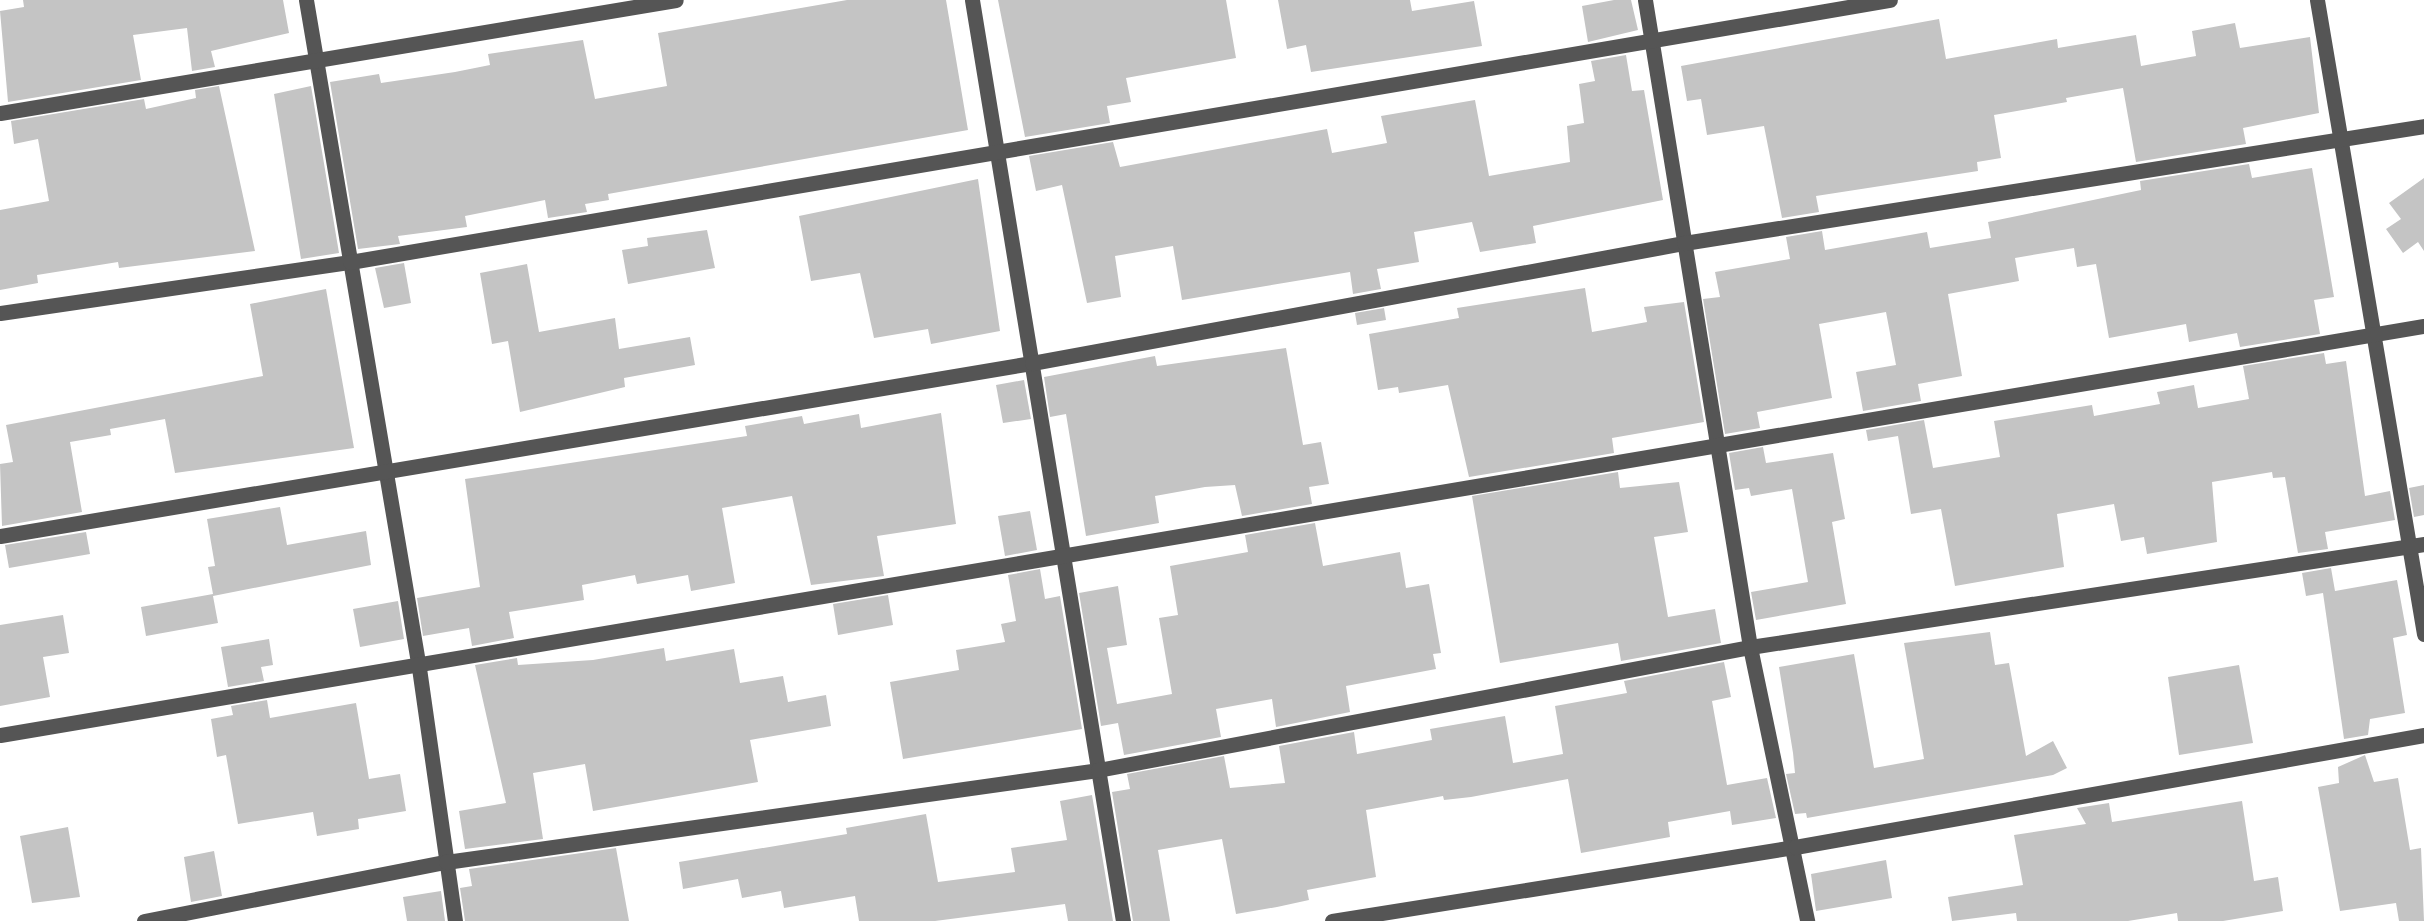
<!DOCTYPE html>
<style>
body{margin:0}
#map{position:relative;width:2424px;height:921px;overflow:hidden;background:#fff;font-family:"Noto Sans",sans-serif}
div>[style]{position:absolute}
.building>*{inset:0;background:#c4c4c4}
.minor>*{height:15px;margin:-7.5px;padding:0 7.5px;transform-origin:7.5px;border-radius:7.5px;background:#555}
span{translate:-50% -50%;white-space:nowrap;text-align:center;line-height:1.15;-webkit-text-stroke:4.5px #fff;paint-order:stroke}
</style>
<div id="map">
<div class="building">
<i style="clip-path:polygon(23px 0,283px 0,289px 33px,211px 51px,215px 67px,192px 71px,187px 28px,133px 35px,141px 80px,8px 102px,0 11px,24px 7px)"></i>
<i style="clip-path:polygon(847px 0,946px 0,968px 130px,608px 194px,609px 200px,585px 204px,587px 212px,548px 218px,545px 200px,465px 216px,467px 227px,398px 236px,400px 244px,358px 249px,330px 82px,379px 74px,381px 83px,455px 72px,490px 65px,488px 54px,583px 40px,595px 99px,667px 86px,658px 33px)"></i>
<i style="clip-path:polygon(998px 0,1226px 0,1236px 58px,1126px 78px,1131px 102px,1107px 106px,1110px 123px,1025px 137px)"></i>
<i style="clip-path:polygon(1278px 0,1410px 0,1412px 11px,1474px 1px,1482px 46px,1311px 72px,1306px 45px,1287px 49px)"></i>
<i style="clip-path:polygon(1614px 0,1631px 0,1638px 30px,1588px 42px,1582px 6px)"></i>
<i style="clip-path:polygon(1939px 19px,1946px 59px,2057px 39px,2058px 48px,2136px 35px,2141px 66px,2196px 56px,2192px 31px,2235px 23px,2240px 48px,2310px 37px,2319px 113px,2243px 128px,2246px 144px,2136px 162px,2123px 88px,2066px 98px,2067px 102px,1994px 115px,2001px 158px,1977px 162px,1978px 171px,1816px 196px,1819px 212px,1782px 218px,1764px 126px,1707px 135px,1701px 99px,1687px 101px,1681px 66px)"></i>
<i style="clip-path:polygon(1626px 55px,1632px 91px,1644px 90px,1663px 200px,1533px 226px,1536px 243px,1480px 252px,1472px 222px,1414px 232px,1419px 262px,1377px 269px,1381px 289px,1353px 294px,1350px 272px,1182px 300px,1173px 246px,1115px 256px,1121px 297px,1087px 303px,1062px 185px,1036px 191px,1029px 156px,1113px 142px,1120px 167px,1327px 129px,1332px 153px,1387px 143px,1381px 116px,1475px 100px,1489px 176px,1570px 162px,1567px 126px,1584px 123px,1579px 84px,1595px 81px,1591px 61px)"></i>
<i style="clip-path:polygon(219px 86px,255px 251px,119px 268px,118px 262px,37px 275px,38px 283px,0 290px,0 210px,49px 201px,38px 139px,14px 144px,11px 121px,144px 99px,146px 109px,196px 98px,195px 90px)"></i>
<i style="clip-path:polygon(311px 86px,339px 253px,301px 259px,274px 94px)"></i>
<i style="clip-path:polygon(2249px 164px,2252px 178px,2312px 168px,2334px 297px,2314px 300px,2320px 334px,2240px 347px,2237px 333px,2189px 342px,2186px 324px,2109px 338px,2096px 264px,2077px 267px,2074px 248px,2015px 258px,2019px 281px,1948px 294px,1962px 376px,1918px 384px,1921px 401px,1863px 411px,1856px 372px,1896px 365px,1886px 312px,1819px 324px,1832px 398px,1757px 412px,1760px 428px,1725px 434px,1703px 299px,1720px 297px,1715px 272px,1790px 259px,1786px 237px,1822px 231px,1825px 250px,1927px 232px,1930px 248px,1991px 238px,1988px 222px,2141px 190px,2140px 181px)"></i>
<i style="clip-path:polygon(2424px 178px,2424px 251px,2418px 242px,2403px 253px,2386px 229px,2401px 219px,2389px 203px)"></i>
<i style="clip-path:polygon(978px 179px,1000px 331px,931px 344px,928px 329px,874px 338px,860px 273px,811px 281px,799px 216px)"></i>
<i style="clip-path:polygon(707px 230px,715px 268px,628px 284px,622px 250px,648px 246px,647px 238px)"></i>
<i style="clip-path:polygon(404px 263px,411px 303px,384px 308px,375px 268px)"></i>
<i style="clip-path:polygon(527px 264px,539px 332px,615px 318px,619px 349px,690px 337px,695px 365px,624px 378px,625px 387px,520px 412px,508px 341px,492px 344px,480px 273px)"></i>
<i style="clip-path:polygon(1585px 288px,1592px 332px,1647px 322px,1644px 307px,1684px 302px,1704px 422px,1612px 438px,1614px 453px,1469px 477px,1448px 385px,1399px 393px,1398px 387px,1378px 390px,1369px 334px,1459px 318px,1457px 308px)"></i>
<i style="clip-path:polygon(326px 289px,354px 448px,175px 473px,165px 419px,110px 429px,111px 435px,70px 442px,82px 512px,2px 526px,0 464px,13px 462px,6px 425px,263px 376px,250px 304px)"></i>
<i style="clip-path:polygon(1384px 308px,1386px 320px,1357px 325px,1355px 313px)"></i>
<i style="clip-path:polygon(1286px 348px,1303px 445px,1321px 442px,1329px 484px,1309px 487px,1312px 504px,1242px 516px,1235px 485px,1205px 487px,1155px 496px,1159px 523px,1086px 536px,1066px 414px,1050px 417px,1044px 377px,1155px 356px,1157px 366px)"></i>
<i style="clip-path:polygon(2324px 353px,2326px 364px,2346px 361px,2365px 496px,2390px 491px,2395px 520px,2325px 532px,2328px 549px,2298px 553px,2285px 477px,2273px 478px,2272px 472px,2212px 482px,2217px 542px,2147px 554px,2144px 537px,2121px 541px,2114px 504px,2057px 514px,2064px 567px,1955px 586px,1941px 509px,1911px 514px,1898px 436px,1868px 441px,1866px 430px,1924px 420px,1933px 468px,2000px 457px,1994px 421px,2092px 405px,2094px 416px,2160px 404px,2157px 392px,2194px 385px,2198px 408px,2249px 399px,2243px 366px)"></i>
<i style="clip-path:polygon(1024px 380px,1031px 419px,1003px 423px,996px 385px)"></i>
<i style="clip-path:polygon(941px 413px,956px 524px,877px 536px,884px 576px,811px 585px,792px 496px,722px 508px,735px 583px,691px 591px,688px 575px,637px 584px,635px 575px,582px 585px,584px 600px,509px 612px,514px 638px,472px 646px,469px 628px,423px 636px,417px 598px,480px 587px,465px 479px,747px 436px,745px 426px,802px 416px,804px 424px,859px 414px,861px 428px)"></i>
<i style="clip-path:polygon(1763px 447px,1766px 463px,1833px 453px,1845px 519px,1832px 522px,1846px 604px,1756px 620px,1751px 592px,1808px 582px,1792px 489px,1751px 496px,1749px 488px,1735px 490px,1729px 453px)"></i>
<i style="clip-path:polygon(1618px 472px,1620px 488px,1679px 482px,1688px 532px,1654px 537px,1668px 617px,1715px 609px,1721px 643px,1621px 661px,1618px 643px,1500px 663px,1472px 496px)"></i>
<i style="clip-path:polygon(2424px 485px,2424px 515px,2414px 517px,2409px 488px)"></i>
<i style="clip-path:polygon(280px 507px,287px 545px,366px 531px,371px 565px,213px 596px,218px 623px,146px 636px,141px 607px,213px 594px,208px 567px,215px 566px,207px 519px)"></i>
<i style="clip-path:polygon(1030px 511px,1037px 550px,1005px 556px,998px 516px)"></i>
<i style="clip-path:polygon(1315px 523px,1323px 566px,1400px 552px,1406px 588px,1429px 584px,1441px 653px,1433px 654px,1436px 669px,1346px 686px,1350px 712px,1276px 727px,1272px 699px,1216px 709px,1221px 737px,1124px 755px,1118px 723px,1101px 726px,1079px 593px,1118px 586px,1127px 645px,1107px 648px,1117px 704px,1172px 694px,1159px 618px,1178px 615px,1170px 566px,1248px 552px,1245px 535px)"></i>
<i style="clip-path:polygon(86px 532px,90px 554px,9px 568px,5px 545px)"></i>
<i style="clip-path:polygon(2331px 568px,2335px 591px,2397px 580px,2407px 635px,2393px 638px,2405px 713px,2370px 719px,2368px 735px,2344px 739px,2323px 593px,2306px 596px,2302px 573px)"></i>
<i style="clip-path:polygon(1040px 569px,1045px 599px,1060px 596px,1082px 729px,903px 759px,890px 682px,959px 670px,956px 650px,1005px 642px,1001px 624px,1016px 621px,1008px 575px)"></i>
<i style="clip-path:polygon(888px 595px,893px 625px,838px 635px,833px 604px)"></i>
<i style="clip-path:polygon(398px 601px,404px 639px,360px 647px,353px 609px)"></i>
<i style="clip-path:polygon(63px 615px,69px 653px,43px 657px,50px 697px,0 706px,0 625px)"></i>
<i style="clip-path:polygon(1990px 632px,1995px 665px,2009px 663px,2026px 756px,2053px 741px,2067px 768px,2053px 775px,1807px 818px,1806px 813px,1795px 814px,1786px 774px,1795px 773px,1793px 753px,1779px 667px,1854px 654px,1874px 768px,1924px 759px,1904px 643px)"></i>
<i style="clip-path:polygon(269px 639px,273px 665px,261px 667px,264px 681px,228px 687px,221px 647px)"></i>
<i style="clip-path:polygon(664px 648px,666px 661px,734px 649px,740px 683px,783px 676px,788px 702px,826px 695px,831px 726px,750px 740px,758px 782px,593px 811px,585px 764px,533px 773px,543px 839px,465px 849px,459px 811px,506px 803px,475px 665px,517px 658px,518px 665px,593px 660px)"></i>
<i style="clip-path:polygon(1724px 662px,1731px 697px,1712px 701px,1727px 785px,1767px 778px,1776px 818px,1732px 825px,1730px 811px,1668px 822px,1670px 837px,1581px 853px,1568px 779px,1471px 797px,1444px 800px,1443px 796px,1366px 810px,1376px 877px,1307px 890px,1309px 900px,1277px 907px,1236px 914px,1222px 839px,1158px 850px,1170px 921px,1133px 921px,1112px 792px,1130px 789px,1127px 774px,1224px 756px,1230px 788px,1285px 783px,1279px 746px,1354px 732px,1357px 754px,1432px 740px,1430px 729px,1505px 716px,1513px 763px,1563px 754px,1555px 706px,1627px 693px,1624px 681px)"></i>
<i style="clip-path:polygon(2239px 665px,2253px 743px,2179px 755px,2168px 677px)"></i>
<i style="clip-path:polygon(267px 700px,270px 718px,356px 703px,369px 779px,400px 774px,406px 811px,358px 819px,359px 829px,317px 836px,313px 812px,238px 824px,226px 755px,217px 757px,211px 719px,233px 715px,231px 706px)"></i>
<i style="clip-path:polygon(2365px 755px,2374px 782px,2398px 778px,2410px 850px,2421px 848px,2424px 921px,2399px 921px,2396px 903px,2340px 911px,2318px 787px,2339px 783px,2338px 767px)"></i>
<i style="clip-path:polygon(1092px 795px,1113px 921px,1068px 921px,1065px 904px,935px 921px,859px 921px,855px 896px,784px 908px,781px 891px,742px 898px,738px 879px,683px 889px,679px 862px,847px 834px,846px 828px,926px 814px,938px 882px,1015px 872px,1011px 848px,1067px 840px,1060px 801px)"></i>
<i style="clip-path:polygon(2242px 801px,2254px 881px,2278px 877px,2283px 911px,2223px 921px,2178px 921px,2177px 913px,2128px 921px,2017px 921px,2016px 913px,1952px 921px,1948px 897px,2023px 885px,2014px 835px,2086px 824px,2077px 808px,2109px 803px,2112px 822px)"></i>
<i style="clip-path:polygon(68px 827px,80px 897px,32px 903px,20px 836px)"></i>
<i style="clip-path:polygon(616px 848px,629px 921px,465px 921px,460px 888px,472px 886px,469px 869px)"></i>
<i style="clip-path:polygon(214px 851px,222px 896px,191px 902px,184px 857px)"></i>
<i style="clip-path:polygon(1886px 860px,1892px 898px,1816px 911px,1811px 874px)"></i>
<i style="clip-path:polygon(441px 891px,445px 921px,407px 921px,403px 897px)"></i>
</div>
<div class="minor">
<i style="left:306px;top:0;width:677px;rotate:80.4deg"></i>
<i style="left:419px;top:668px;width:256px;rotate:81.9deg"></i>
<i style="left:972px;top:0;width:933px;rotate:80.69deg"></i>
<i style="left:1645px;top:0;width:655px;rotate:80.78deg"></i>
<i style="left:1750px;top:647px;width:280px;rotate:78.2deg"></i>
<i style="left:2317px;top:0;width:643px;rotate:80.42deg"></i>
<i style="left:0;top:113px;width:685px;rotate:-9.49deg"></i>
<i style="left:0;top:313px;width:354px;rotate:-8.3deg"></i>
<i style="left:350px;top:262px;width:1562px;rotate:-9.66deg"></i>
<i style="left:0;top:536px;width:1046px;rotate:-9.52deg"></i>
<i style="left:1032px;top:363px;width:663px;rotate:-10.43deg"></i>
<i style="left:1684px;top:243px;width:749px;rotate:-8.98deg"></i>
<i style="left:0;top:735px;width:2458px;rotate:-9.58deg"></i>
<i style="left:144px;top:921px;width:308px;rotate:-11.1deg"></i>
<i style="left:446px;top:862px;width:658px;rotate:-8.03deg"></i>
<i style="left:1098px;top:770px;width:664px;rotate:-10.68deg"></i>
<i style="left:1750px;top:647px;width:682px;rotate:-8.69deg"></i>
<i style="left:1332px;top:921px;width:469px;rotate:-9.1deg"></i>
<i style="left:1795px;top:847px;width:639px;rotate:-10.1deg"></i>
</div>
</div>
